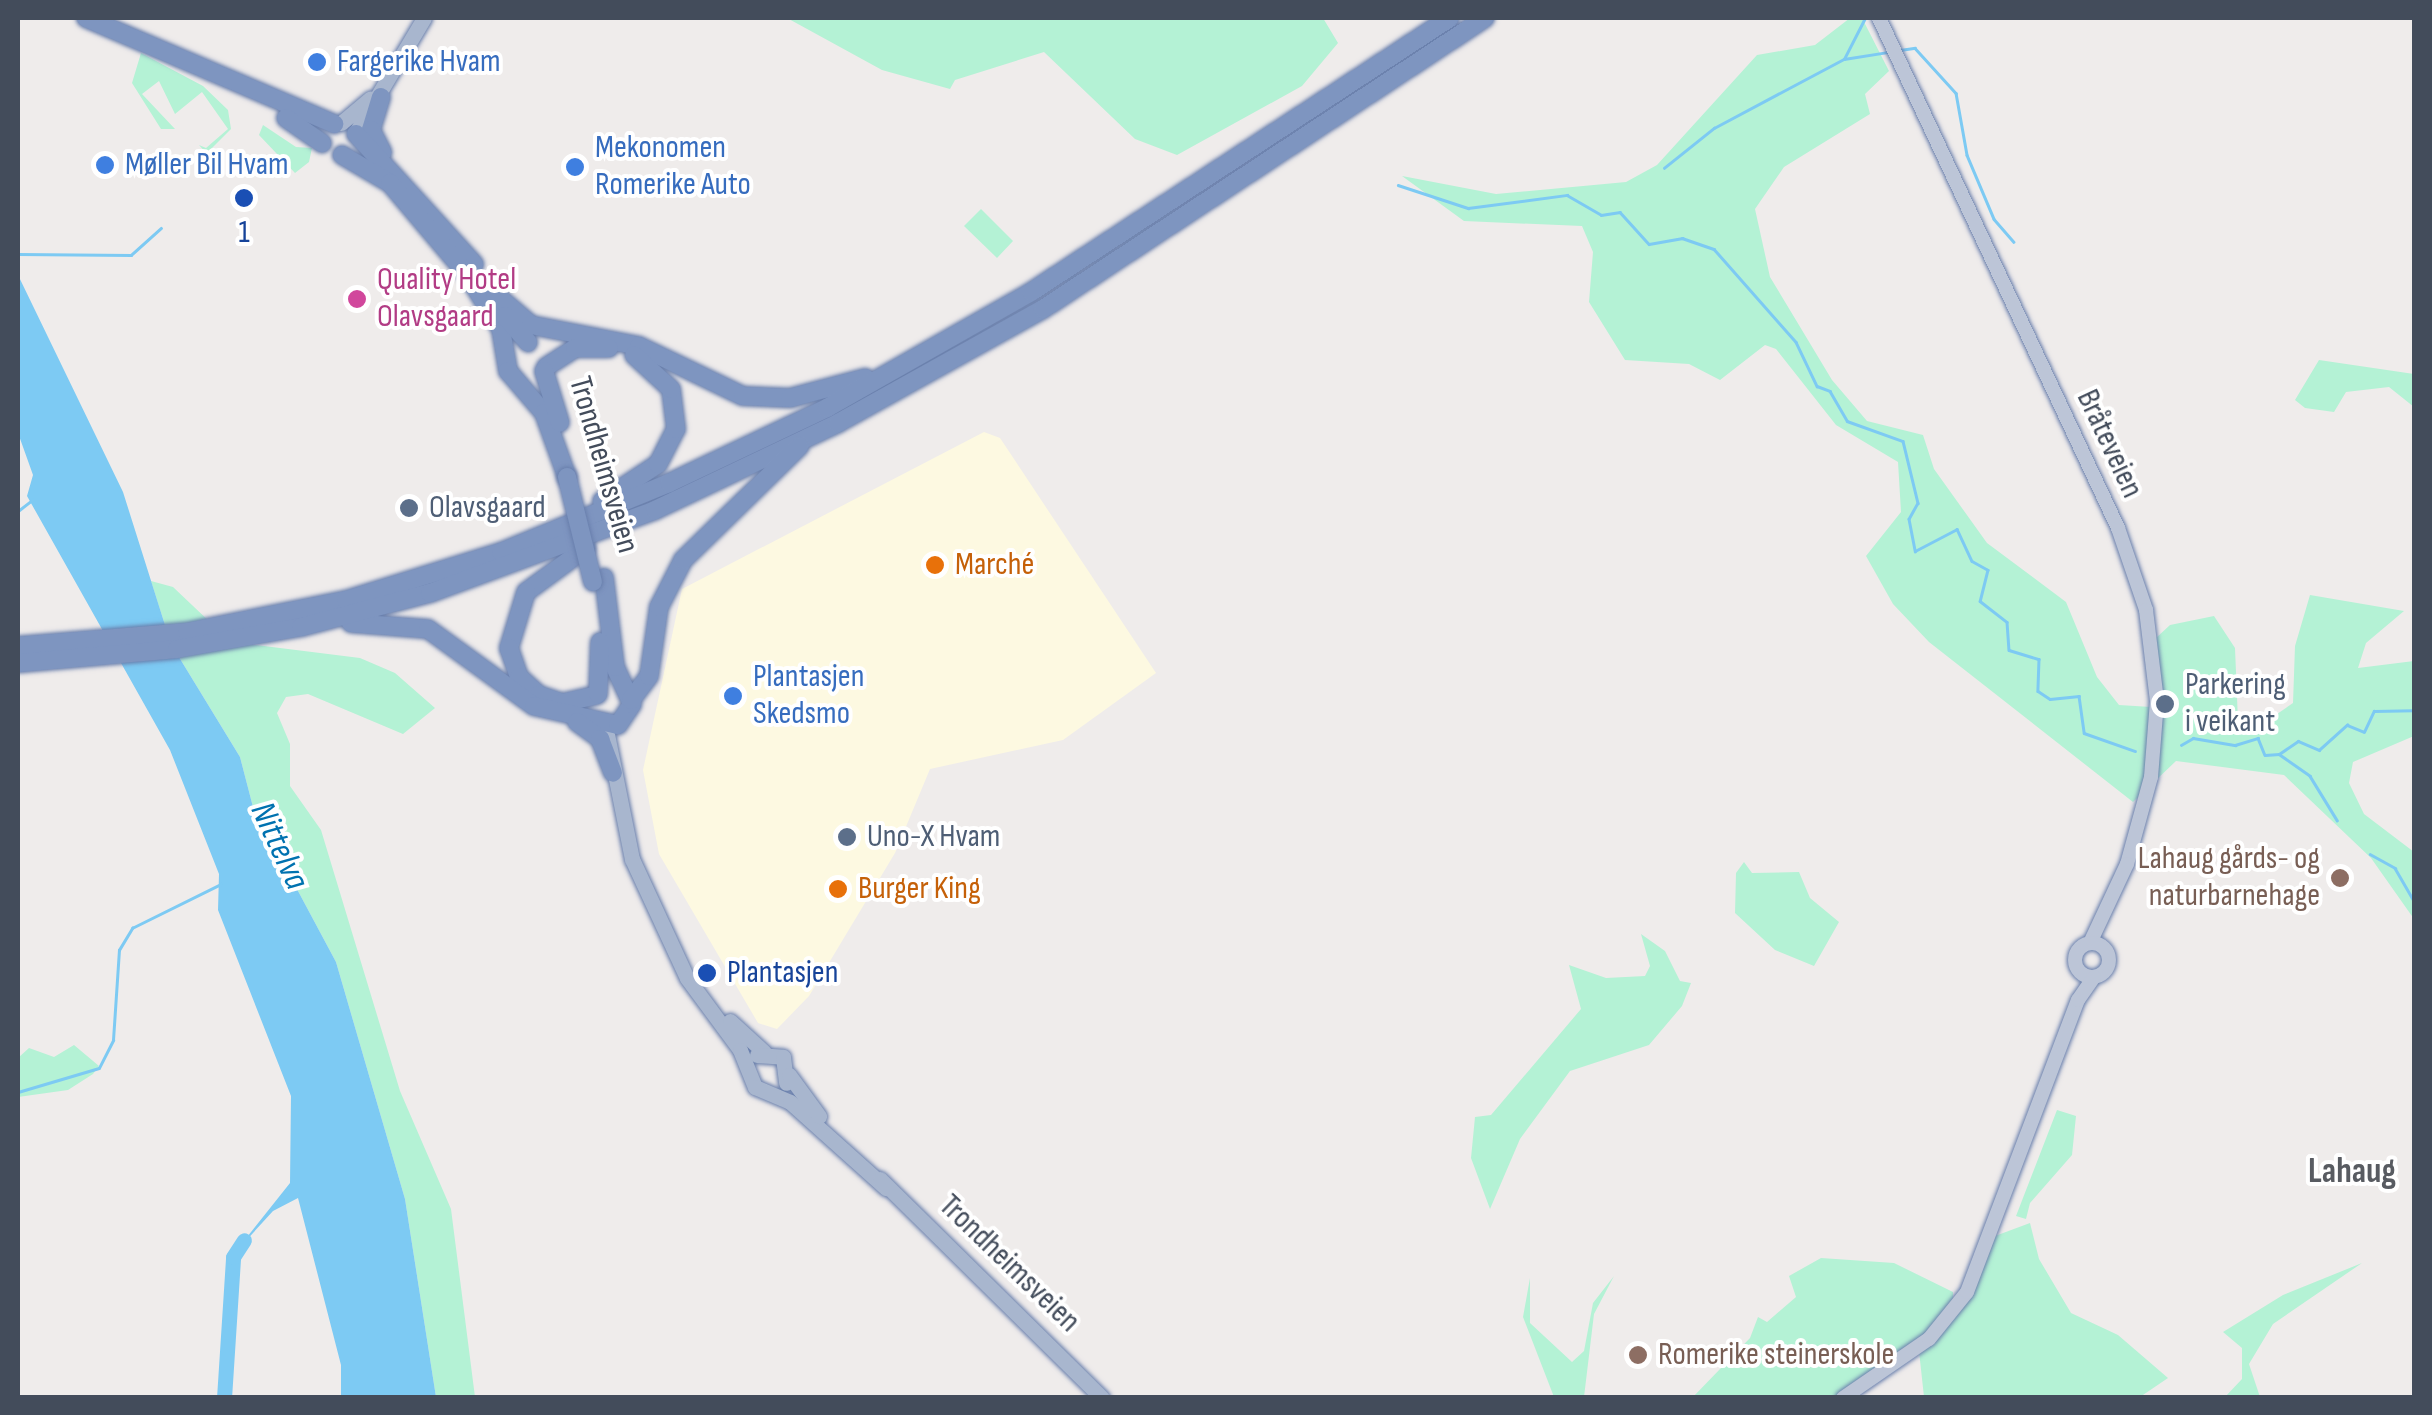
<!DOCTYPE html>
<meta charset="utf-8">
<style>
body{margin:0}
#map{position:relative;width:2432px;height:1415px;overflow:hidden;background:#efeceb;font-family:"Sofia Sans Condensed",sans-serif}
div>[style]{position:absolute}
.commercial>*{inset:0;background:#fdf9e1}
.green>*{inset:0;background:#b4f2d5}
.water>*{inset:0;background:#7dcaf3}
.stream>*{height:2.5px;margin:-1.25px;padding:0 1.25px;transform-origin:1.25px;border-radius:1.25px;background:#7dcaf3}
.river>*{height:15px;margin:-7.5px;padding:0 7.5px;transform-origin:7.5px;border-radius:7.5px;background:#7dcaf3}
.roads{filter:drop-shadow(0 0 2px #697fac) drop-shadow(0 0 2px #697fac)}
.secondary>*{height:14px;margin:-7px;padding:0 7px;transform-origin:7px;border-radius:7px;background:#bcc5d7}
.secondary>.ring{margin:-7px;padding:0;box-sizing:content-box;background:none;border:14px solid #bcc5d7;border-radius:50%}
.primary>*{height:15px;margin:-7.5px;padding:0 7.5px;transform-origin:7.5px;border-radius:7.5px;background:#a8b6ce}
.highway>*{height:18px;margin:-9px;padding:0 9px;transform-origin:9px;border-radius:9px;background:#7e95c0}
.bridges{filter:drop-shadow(0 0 2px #697fac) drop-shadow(0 0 2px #697fac)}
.highway-bridge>*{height:18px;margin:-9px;padding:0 9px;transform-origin:9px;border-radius:9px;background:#7e95c0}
.dots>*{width:28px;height:28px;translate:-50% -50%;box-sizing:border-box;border:5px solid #fff;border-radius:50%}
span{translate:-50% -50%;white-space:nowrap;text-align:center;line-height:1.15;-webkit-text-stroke:8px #fff;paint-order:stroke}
.shop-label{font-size:32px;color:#366cbe}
.left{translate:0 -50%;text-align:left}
.transit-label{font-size:32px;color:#164399}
.hotel-label{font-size:32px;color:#b23c85}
.street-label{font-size:32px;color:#434c5b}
.service-label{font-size:32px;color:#4e5e75}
.food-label{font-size:32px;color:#c56008}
.education-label{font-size:32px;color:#785e54}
.right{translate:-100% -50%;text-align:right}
.water-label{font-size:35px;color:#0072b0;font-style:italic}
.neighbourhood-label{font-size:35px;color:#585b61;font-weight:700}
.frame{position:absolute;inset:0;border:20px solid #434c5b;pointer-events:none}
</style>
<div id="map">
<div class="commercial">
<i style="clip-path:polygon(984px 432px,1000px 438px,1156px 673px,1063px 740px,930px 769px,895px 853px,809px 996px,777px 1029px,758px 1023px,659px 854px,643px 770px,682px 589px)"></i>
</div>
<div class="green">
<i style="clip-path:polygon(787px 18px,1323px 18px,1338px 43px,1302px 86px,1177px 155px,1135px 139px,1044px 52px,955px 80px,950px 89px,882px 70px)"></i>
<i style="clip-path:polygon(1850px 18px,1862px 18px,1889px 71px,1865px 94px,1870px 114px,1784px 167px,1755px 209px,1770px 277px,1832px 380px,1867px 421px,1923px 435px,1934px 469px,1987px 543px,2066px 602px,2097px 677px,2119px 705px,2151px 707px,2156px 638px,2170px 625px,2214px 616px,2235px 648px,2238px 721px,2264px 723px,2293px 703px,2295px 646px,2310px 595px,2404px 611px,2366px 643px,2358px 668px,2414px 661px,2414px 736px,2353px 762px,2349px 783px,2364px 814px,2414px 852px,2414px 919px,2371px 858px,2284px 775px,2176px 761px,2133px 802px,1929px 642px,1893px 604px,1866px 556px,1901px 512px,1898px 462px,1836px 425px,1776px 349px,1765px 345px,1720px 380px,1689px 364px,1625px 360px,1589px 302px,1593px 252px,1582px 226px,1464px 221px,1402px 176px,1496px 194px,1626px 182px,1657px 165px,1757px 55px,1815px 45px)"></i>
<i style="clip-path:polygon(141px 53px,203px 86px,228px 110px,231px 129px,209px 151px,224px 173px,199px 145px,206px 148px,228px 129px,202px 92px,175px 114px,159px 81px,142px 94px,175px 129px,161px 129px,132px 83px)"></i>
<i style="clip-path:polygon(263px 125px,296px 147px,312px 148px,309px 162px,295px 173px,259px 135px)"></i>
<i style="clip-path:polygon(981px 209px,1013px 241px,997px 258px,964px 226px)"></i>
<i style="clip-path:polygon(2319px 360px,2414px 374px,2414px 407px,2389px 387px,2346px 392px,2334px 412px,2305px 408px,2295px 400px)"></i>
<i style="clip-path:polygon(151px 581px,173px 587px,231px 642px,360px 658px,395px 673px,435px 708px,403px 734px,308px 694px,286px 697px,277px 713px,290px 744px,290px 786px,321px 830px,400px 1091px,451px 1209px,475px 1397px,436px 1397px,405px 1199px,336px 962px,253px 807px,240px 757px,171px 644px)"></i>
<i style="clip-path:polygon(1744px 862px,1752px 873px,1799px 872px,1810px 898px,1839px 922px,1814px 966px,1775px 950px,1735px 913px,1736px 873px)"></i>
<i style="clip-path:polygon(1641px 934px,1665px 951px,1680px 981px,1691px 983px,1682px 1006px,1649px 1045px,1570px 1071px,1520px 1139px,1490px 1209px,1471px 1158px,1475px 1117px,1491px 1115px,1581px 1009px,1569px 965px,1606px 978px,1645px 976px,1650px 966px)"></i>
<i style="clip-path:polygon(74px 1045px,99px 1066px,93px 1074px,68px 1090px,18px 1097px,18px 1058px,29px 1048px,54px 1057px)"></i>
<i style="clip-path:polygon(2057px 1110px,2076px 1116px,2072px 1155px,2030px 1203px,2026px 1219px,2016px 1216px)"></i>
<i style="clip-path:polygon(2030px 1223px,2039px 1259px,2071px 1313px,2118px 1335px,2168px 1378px,2140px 1397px,1924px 1397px,1919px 1351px,1844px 1397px,1692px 1398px,1750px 1338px,1758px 1317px,1767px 1322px,1796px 1297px,1789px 1276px,1821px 1258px,1894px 1263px,1953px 1292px,1953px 1305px,1987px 1239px)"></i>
<i style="clip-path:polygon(2362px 1263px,2273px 1324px,2249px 1364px,2260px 1397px,2225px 1397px,2242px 1379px,2242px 1348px,2223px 1332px,2283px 1295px)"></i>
<i style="clip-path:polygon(1614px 1276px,1594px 1314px,1584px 1397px,1554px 1397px,1523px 1317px,1530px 1278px,1530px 1323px,1572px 1362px,1584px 1351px,1593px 1303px)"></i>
</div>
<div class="water">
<i style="clip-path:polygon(18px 275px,123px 492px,171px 644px,240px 757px,253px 807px,336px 962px,405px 1199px,436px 1397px,341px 1397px,341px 1365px,298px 1198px,273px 1211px,232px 1256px,290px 1183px,291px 1096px,218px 910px,219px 874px,170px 750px,27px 496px,33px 475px,18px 433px)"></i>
</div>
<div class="stream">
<i style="left:1900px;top:50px;width:15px;rotate:-8deg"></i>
<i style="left:1915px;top:48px;width:61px;rotate:47.7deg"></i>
<i style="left:1956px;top:93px;width:63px;rotate:79.9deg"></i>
<i style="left:1967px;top:155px;width:69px;rotate:67.1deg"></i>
<i style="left:1994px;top:219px;width:30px;rotate:49deg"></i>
<i style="left:1844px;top:59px;width:45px;rotate:-9deg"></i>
<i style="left:1664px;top:168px;width:64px;rotate:-38.7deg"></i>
<i style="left:1714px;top:128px;width:147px;rotate:-28deg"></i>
<i style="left:1844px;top:59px;width:46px;rotate:-62.9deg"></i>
<i style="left:1398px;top:185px;width:74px;rotate:18.2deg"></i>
<i style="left:1468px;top:208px;width:100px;rotate:-7.5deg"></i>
<i style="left:1567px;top:195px;width:39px;rotate:30deg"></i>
<i style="left:1601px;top:215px;width:19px;rotate:-9deg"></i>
<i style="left:1620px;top:212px;width:43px;rotate:47.8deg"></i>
<i style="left:1649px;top:244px;width:34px;rotate:-10deg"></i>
<i style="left:1682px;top:238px;width:34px;rotate:19deg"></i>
<i style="left:1714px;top:249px;width:124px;rotate:48.6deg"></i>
<i style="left:1796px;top:342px;width:49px;rotate:64.5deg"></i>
<i style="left:1817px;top:386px;width:14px;rotate:21deg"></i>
<i style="left:1830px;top:391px;width:34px;rotate:60deg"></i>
<i style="left:1847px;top:421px;width:59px;rotate:19.7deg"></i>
<i style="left:1903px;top:441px;width:64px;rotate:76.4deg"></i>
<i style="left:1918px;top:503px;width:18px;rotate:119deg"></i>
<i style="left:1909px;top:519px;width:33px;rotate:79deg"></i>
<i style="left:1915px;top:551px;width:47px;rotate:-27.6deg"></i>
<i style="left:1957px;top:529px;width:35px;rotate:65deg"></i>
<i style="left:1972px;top:561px;width:18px;rotate:29deg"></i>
<i style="left:1988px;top:570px;width:32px;rotate:104deg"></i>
<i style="left:1980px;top:601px;width:34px;rotate:38deg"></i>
<i style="left:2007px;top:622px;width:28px;rotate:86deg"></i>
<i style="left:2009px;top:650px;width:31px;rotate:17deg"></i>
<i style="left:2039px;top:659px;width:32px;rotate:92deg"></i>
<i style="left:2038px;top:691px;width:14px;rotate:34deg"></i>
<i style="left:2050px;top:699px;width:29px;rotate:-6deg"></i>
<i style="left:2079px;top:696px;width:37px;rotate:82deg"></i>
<i style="left:2084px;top:733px;width:54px;rotate:19.4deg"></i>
<i style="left:18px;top:254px;width:113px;rotate:0.5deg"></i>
<i style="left:131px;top:255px;width:40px;rotate:-42deg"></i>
<i style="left:18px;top:511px;width:18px;rotate:-38deg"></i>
<i style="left:2181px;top:745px;width:14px;rotate:-30deg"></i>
<i style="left:2193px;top:738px;width:43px;rotate:9.5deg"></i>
<i style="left:2235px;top:745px;width:24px;rotate:-17deg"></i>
<i style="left:2258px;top:738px;width:18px;rotate:68deg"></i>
<i style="left:2265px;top:755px;width:14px;rotate:-4deg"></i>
<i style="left:2279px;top:754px;width:38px;rotate:35deg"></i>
<i style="left:2310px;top:776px;width:52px;rotate:58.5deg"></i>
<i style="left:2279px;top:754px;width:23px;rotate:-34deg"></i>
<i style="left:2298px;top:741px;width:23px;rotate:23deg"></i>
<i style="left:2319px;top:750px;width:38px;rotate:-42deg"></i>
<i style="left:2347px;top:725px;width:18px;rotate:22deg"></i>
<i style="left:2364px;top:732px;width:23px;rotate:-65deg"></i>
<i style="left:2374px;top:711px;width:39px;rotate:-1deg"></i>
<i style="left:2370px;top:854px;width:29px;rotate:29deg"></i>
<i style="left:2395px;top:868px;width:38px;rotate:60deg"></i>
<i style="left:18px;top:1092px;width:84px;rotate:-16.5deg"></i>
<i style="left:99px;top:1068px;width:31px;rotate:-63deg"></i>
<i style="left:113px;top:1040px;width:90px;rotate:-86.2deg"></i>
<i style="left:119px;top:950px;width:26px;rotate:-59deg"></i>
<i style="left:132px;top:928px;width:99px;rotate:-26.3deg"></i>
</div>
<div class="river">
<i style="left:224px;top:1398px;width:141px;rotate:-86.3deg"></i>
<i style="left:233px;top:1257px;width:20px;rotate:-57deg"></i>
</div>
<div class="roads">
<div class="secondary">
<i style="left:1879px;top:18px;width:563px;rotate:64.89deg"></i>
<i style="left:2118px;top:528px;width:87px;rotate:71.1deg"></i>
<i style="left:2146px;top:610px;width:92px;rotate:83.1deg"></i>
<i style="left:2157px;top:701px;width:76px;rotate:94.5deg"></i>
<i style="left:2151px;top:777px;width:90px;rotate:105.4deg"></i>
<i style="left:2127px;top:864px;width:87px;rotate:115.1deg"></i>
<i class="ring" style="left:2075px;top:943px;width:20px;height:20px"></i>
<i style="left:1843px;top:1398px;width:104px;rotate:-34.5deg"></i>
<i style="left:1929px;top:1339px;width:60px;rotate:-51deg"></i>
<i style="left:1967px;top:1292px;width:312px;rotate:-69.2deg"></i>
<i style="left:2078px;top:1000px;width:28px;rotate:-55deg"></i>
</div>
<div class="primary">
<i style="left:341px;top:123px;width:38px;rotate:-40deg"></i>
<i style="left:356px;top:132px;width:133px;rotate:-59.2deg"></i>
<i style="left:605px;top:724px;width:138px;rotate:78.7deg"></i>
<i style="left:632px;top:859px;width:131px;rotate:65.2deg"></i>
<i style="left:687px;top:978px;width:89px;rotate:53.6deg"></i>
<i style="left:740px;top:1050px;width:40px;rotate:68deg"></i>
<i style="left:755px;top:1087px;width:38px;rotate:23deg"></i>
<i style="left:790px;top:1102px;width:129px;rotate:41.9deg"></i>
<i style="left:730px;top:1021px;width:46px;rotate:42.4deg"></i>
<i style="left:757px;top:1055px;width:26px;rotate:4deg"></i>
<i style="left:783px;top:1057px;width:26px;rotate:83deg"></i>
<i style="left:789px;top:1075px;width:51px;rotate:53.8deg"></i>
<i style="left:880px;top:1179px;width:312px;rotate:44.6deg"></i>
</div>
<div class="highway">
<i style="left:86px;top:18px;width:270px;rotate:23.1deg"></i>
<i style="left:381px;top:97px;width:34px;rotate:107deg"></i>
<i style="left:371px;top:130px;width:25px;rotate:63deg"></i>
<i style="left:286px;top:118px;width:44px;rotate:34.8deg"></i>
<i style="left:356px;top:134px;width:176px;rotate:47.8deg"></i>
<i style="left:342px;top:155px;width:56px;rotate:30.3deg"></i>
<i style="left:390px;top:183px;width:119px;rotate:49.8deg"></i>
<i style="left:467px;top:274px;width:65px;rotate:58.3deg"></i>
<i style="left:501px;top:329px;width:43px;rotate:80.5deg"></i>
<i style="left:508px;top:371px;width:55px;rotate:49.4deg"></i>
<i style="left:544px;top:413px;width:68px;rotate:70.2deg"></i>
<i style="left:495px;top:294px;width:48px;rotate:40.7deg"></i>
<i style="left:531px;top:325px;width:110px;rotate:11deg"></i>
<i style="left:639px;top:346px;width:115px;rotate:25.7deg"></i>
<i style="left:743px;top:396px;width:47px;rotate:2.4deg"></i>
<i style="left:790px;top:398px;width:78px;rotate:-14.9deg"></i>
<i style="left:505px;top:316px;width:35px;rotate:49deg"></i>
<i style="left:546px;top:367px;width:35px;rotate:-33deg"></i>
<i style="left:575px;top:348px;width:34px"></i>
<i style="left:544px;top:371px;width:54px;rotate:72.9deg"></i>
<i style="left:602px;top:501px;width:67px;rotate:-33.5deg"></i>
<i style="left:658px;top:464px;width:39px;rotate:-63deg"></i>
<i style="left:676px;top:429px;width:40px;rotate:-97.1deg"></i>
<i style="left:671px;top:389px;width:50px;rotate:-137.4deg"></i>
<i style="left:586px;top:548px;width:74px;rotate:143.7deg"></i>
<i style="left:526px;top:592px;width:59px;rotate:106.9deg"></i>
<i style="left:509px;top:648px;width:31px;rotate:71deg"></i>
<i style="left:519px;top:677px;width:27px;rotate:42deg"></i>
<i style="left:539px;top:695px;width:24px;rotate:19deg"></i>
<i style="left:562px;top:703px;width:36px;rotate:-13deg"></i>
<i style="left:351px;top:623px;width:77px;rotate:4.5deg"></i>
<i style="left:428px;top:629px;width:131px;rotate:36deg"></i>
<i style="left:534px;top:706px;width:86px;rotate:12.7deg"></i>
<i style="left:618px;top:725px;width:25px;rotate:-56deg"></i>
<i style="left:632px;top:704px;width:41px;rotate:-114.7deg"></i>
<i style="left:615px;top:667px;width:90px;rotate:-97deg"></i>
<i style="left:18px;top:646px;width:170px;rotate:-4.7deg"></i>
<i style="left:187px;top:632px;width:162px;rotate:-11.4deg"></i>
<i style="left:346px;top:600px;width:162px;rotate:-17.2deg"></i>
<i style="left:501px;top:552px;width:182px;rotate:-22.3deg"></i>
<i style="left:669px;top:483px;width:175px;rotate:-25.4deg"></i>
<i style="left:827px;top:408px;width:235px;rotate:-29.6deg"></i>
<i style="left:1031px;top:292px;width:500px;rotate:-33.2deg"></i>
<i style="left:18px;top:663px;width:160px;rotate:-5deg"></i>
<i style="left:177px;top:649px;width:126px;rotate:-10.1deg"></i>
<i style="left:301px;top:627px;width:133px;rotate:-14.8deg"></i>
<i style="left:430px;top:593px;width:240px;rotate:-20.2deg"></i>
<i style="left:655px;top:510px;width:203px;rotate:-25.4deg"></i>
<i style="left:838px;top:423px;width:235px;rotate:-29.1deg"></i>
<i style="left:1043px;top:309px;width:529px;rotate:-33.36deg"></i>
<i style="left:598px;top:694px;width:52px;rotate:-87.8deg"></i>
<i style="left:631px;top:700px;width:30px;rotate:-53deg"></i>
<i style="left:649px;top:676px;width:70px;rotate:-81.8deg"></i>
<i style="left:659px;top:607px;width:53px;rotate:-62.9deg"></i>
<i style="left:683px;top:560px;width:163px;rotate:-44.3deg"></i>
<i style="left:577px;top:722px;width:29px;rotate:36deg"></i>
<i style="left:600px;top:739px;width:36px;rotate:69deg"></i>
</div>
</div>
<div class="bridges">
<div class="highway-bridge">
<i style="left:567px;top:477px;width:108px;rotate:76.1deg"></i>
</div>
</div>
<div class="dots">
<i style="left:317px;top:62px;background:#3f7fe0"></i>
<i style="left:105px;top:165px;background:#3f7fe0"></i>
<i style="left:575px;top:167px;background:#3f7fe0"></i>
<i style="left:244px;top:198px;background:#1a4fb4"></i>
<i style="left:357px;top:299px;background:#d1479c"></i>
<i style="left:409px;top:508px;background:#5c6f8a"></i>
<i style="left:935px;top:565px;background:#e8710a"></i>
<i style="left:733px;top:696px;background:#3f7fe0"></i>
<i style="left:2165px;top:704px;background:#5c6f8a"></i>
<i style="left:847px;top:837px;background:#5c6f8a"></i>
<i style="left:2340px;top:878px;background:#8d6e63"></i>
<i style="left:838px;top:889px;background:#e8710a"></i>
<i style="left:707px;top:973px;background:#1a4fb4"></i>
<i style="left:1638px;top:1355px;background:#8d6e63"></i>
</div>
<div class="shop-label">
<span class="left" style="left:337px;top:62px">Fargerike Hvam</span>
<span class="left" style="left:595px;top:167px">Mekonomen<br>Romerike Auto</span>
<span class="left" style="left:125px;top:165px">Møller Bil Hvam</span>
<span class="left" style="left:753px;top:696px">Plantasjen<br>Skedsmo</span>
</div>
<div class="transit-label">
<span style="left:244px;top:233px">1</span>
<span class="left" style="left:727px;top:973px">Plantasjen</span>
</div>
<div class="hotel-label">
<span class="left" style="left:377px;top:299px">Quality Hotel<br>Olavsgaard</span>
</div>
<div class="street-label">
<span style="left:2109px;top:444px;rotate:65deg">Bråteveien</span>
<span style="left:603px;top:465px;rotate:74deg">Trondheimsveien</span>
<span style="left:1009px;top:1264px;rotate:44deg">Trondheimsveien</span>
</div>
<div class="service-label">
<span class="left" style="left:429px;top:508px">Olavsgaard</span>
<span class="left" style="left:2185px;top:704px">Parkering<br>i veikant</span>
<span class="left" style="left:867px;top:837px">Uno-X Hvam</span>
</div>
<div class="food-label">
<span class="left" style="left:955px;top:565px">Marché</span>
<span class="left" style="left:858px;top:889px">Burger King</span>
</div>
<div class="education-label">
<span class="right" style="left:2320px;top:878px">Lahaug gårds- og<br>naturbarnehage</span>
<span class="left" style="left:1658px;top:1355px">Romerike steinerskole</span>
</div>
<div class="water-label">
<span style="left:279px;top:846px;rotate:65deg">Nittelva</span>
</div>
<div class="neighbourhood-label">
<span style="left:2352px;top:1172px">Lahaug</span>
</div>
<div class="frame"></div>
</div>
